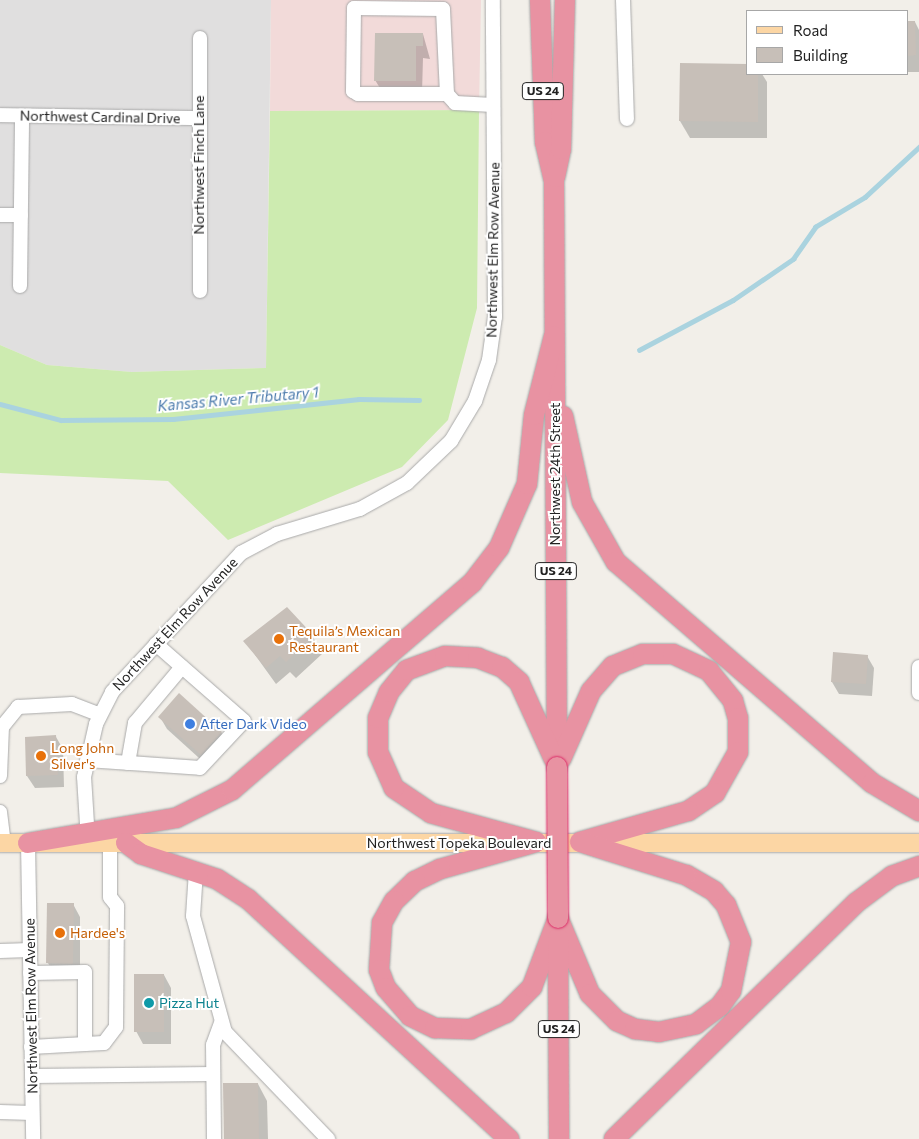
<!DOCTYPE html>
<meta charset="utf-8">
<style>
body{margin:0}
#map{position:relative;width:919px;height:1139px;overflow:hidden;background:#f2efe9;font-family:Commissioner,sans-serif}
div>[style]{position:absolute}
.residential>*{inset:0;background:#e0dfdf}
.commercial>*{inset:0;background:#f2dad9}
.grass>*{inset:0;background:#cdebb0}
.shadow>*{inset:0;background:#0003}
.stream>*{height:4.5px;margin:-2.25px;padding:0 2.25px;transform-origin:2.25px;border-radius:2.25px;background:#aad3df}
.building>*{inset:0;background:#c7bfb8}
.roads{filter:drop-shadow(0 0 1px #a9a9a9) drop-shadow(0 0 1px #a9a9a9)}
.minor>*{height:14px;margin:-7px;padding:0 7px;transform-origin:7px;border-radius:7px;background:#fff}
.major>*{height:18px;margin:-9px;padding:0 9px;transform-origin:9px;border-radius:9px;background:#fcd6a4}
.highway>*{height:20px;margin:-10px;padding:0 10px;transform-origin:10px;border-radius:10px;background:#e892a2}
.bridges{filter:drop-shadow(0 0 1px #dc2a67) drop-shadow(0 0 1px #dc2a67)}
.highway-bridge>*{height:20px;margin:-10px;padding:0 10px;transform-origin:10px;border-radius:10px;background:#e892a2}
.dots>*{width:14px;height:14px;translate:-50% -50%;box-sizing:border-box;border:2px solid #fff;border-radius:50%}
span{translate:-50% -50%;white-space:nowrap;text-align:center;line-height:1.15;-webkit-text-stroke:4px #fff;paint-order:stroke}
.shield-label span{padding:1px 4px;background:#fff;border:1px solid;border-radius:4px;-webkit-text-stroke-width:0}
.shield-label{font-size:12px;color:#222;font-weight:700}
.street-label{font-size:14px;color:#222}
.food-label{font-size:14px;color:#c56008}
.left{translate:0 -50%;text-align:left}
.shop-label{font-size:14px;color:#366cbe}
.culture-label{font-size:14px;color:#0d838f}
.water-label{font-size:15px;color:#4a7aab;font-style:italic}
.legend{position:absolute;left:746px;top:10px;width:162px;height:65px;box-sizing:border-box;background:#fff;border:1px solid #a7a7a7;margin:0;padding:6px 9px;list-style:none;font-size:15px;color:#222}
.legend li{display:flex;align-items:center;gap:10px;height:25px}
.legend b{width:25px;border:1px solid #a7a7a7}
</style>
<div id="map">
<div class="residential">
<i style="clip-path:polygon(0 0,271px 0,266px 368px,132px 372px,47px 365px,0 345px)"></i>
</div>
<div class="commercial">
<i style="clip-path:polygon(271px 0,481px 0,479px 110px,270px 111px)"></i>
</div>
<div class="grass">
<i style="clip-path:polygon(479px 110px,477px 308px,448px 420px,402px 467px,228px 540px,168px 481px,0 473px,0 345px,47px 365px,132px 372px,266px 368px,270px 111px)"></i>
</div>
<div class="shadow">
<i style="clip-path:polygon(908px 22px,915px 22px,919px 30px,919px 72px,908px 72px)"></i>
<i style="clip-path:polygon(423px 34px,430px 59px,423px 58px,422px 93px,383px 93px,375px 80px)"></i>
<i style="clip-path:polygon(748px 74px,762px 74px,767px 82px,767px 138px,690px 138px,680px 121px)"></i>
<i style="clip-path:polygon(313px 637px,322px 654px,296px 678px,290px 672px,276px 684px,245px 641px)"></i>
<i style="clip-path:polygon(867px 656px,874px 668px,872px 696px,839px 694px,832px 682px)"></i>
<i style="clip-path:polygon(160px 717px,221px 732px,228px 745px,209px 767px,167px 729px)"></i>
<i style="clip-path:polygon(56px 737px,63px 749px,64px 787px,35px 788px,27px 776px)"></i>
<i style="clip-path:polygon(73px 904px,80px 917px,80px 976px,55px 975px,48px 963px)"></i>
<i style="clip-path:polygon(164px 975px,171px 988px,171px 1044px,143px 1044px,136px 1031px)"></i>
<i style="clip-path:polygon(258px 1084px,267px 1101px,268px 1139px,225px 1139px)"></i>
</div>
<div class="stream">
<i style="left:639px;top:350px;width:106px;rotate:-28deg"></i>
<i style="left:733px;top:300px;width:73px;rotate:-34.3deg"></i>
<i style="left:793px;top:259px;width:39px;rotate:-55deg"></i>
<i style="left:815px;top:227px;width:58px;rotate:-31deg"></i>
<i style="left:865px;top:197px;width:74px;rotate:-42.8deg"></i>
<i style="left:0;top:404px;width:63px;rotate:14.7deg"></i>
<i style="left:61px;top:420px;width:112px;rotate:-0.5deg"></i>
<i style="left:173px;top:419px;width:187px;rotate:-6.1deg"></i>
<i style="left:359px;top:399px;width:60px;rotate:1deg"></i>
</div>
<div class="building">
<i style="clip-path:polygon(908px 21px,915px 21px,916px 55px,908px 56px)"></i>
<i style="clip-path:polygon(375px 33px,423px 33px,423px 46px,416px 46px,416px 81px,374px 81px)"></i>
<i style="clip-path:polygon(680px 63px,748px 64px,748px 74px,758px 74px,758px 122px,679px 121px)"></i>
<i style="clip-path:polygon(287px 607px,314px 636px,286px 662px,280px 656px,266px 668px,243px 641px)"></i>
<i style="clip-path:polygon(833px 652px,868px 655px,866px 684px,831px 682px)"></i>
<i style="clip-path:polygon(179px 693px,222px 732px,201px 755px,158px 717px)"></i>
<i style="clip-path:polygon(56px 735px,58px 775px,26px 776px,25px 737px)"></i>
<i style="clip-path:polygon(47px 903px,74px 903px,73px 964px,46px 963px)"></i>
<i style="clip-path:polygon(134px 974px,164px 974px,164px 1032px,134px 1032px)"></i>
<i style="clip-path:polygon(223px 1083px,258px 1083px,259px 1139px,224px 1139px)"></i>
</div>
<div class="roads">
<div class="minor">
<i style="left:623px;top:0;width:119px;rotate:88.1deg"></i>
<i style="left:200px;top:38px;width:253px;rotate:90deg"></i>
<i style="left:447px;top:94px;width:85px;rotate:-92.7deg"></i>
<i style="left:443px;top:9px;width:89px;rotate:-179.4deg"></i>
<i style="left:354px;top:8px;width:83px;rotate:90.7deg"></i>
<i style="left:353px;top:91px;width:6px;rotate:31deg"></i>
<i style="left:358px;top:94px;width:89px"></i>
<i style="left:447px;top:94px;width:12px;rotate:48deg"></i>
<i style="left:455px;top:103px;width:38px;rotate:3deg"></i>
<i style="left:0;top:115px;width:199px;rotate:0.9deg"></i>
<i style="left:0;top:215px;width:21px"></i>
<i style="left:20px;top:286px;width:170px;rotate:-89.3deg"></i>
<i style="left:919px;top:667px;width:26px;rotate:90deg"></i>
<i style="left:87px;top:760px;width:113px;rotate:4deg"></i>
<i style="left:200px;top:768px;width:64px;rotate:-46.9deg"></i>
<i style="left:244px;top:721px;width:117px;rotate:-138.8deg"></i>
<i style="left:128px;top:763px;width:41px;rotate:-80.1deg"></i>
<i style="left:135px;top:723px;width:73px;rotate:-50deg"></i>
<i style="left:0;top:776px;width:49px;rotate:-87.7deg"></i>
<i style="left:2px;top:727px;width:26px;rotate:-51deg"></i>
<i style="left:18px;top:707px;width:54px;rotate:-3.2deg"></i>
<i style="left:72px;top:704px;width:30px;rotate:21deg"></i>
<i style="left:0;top:812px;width:31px;rotate:83deg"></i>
<i style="left:88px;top:840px;width:63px;rotate:-93.6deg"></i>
<i style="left:84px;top:777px;width:54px;rotate:-77.2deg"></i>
<i style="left:96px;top:724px;width:36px;rotate:-63deg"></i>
<i style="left:112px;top:692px;width:190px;rotate:-47.1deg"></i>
<i style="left:241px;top:553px;width:41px;rotate:-27.8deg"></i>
<i style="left:277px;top:534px;width:87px;rotate:-16.8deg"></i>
<i style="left:360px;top:509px;width:54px;rotate:-29deg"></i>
<i style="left:407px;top:483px;width:61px;rotate:-43.7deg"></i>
<i style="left:451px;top:441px;width:47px;rotate:-59deg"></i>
<i style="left:475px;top:401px;width:43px;rotate:-71.1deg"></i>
<i style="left:489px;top:360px;width:43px;rotate:-82.1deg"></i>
<i style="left:495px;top:317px;width:317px;rotate:-90.4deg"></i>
<i style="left:28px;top:843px;width:296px;rotate:89deg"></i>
<i style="left:196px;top:871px;width:45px;rotate:93.8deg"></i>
<i style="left:193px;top:916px;width:120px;rotate:74.6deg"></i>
<i style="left:225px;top:1032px;width:149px;rotate:46.1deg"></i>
<i style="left:0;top:951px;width:30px;rotate:-2deg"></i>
<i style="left:30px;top:973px;width:55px;rotate:-1deg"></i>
<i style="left:85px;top:972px;width:72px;rotate:90deg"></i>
<i style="left:31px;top:1047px;width:73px;rotate:-3.1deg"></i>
<i style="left:104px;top:1043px;width:20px;rotate:-53deg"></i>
<i style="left:116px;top:1027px;width:121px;rotate:-89.5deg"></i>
<i style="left:117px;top:906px;width:11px;rotate:-128deg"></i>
<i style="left:110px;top:897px;width:54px;rotate:-90deg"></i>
<i style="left:32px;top:1076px;width:181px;rotate:-0.6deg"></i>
<i style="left:0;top:1112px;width:32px;rotate:2deg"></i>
<i style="left:214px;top:1139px;width:94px;rotate:-90.6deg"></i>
<i style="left:213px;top:1045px;width:23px;rotate:-70deg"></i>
</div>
<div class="major">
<i style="left:0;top:843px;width:919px"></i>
</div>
<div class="highway">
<i style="left:540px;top:0;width:142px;rotate:88deg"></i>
<i style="left:545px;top:142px;width:40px;rotate:77deg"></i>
<i style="left:554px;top:181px;width:586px;rotate:89.71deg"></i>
<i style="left:555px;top:177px;width:29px;rotate:-78deg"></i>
<i style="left:561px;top:149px;width:149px;rotate:-88.5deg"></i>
<i style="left:563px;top:416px;width:88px;rotate:77.5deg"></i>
<i style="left:582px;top:502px;width:69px;rotate:60.5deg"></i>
<i style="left:616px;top:562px;width:338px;rotate:40.8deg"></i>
<i style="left:872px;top:783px;width:55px;rotate:30.8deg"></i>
<i style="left:561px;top:759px;width:74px;rotate:-66.2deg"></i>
<i style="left:591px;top:691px;width:33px;rotate:-49deg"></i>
<i style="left:613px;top:666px;width:32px;rotate:-22deg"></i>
<i style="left:643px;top:654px;width:30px"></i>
<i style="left:673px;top:654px;width:40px;rotate:25deg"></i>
<i style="left:709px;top:671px;width:38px;rotate:51deg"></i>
<i style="left:733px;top:701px;width:18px;rotate:74deg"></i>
<i style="left:738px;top:718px;width:34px;rotate:90deg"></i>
<i style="left:738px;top:752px;width:47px;rotate:119.3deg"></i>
<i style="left:715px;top:793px;width:32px;rotate:146deg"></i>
<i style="left:688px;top:811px;width:112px;rotate:164deg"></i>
<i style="left:536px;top:842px;width:109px;rotate:-164.6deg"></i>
<i style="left:431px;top:813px;width:45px;rotate:-146deg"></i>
<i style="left:394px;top:788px;width:39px;rotate:-114deg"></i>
<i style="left:378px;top:752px;width:34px;rotate:-90deg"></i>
<i style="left:378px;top:718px;width:28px;rotate:-67deg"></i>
<i style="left:389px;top:692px;width:28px;rotate:-51deg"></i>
<i style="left:407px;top:670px;width:40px;rotate:-20.2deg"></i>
<i style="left:445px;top:656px;width:33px;rotate:3deg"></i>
<i style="left:478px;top:658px;width:26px;rotate:21deg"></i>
<i style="left:502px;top:667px;width:23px;rotate:41deg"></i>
<i style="left:519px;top:682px;width:85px;rotate:65.6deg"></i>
<i style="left:536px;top:842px;width:100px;rotate:164.3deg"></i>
<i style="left:440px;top:869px;width:28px;rotate:154deg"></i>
<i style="left:415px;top:881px;width:29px;rotate:136deg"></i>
<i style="left:394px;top:901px;width:25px;rotate:119deg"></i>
<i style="left:382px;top:923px;width:47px;rotate:93.7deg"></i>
<i style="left:379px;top:970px;width:19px;rotate:69deg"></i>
<i style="left:386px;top:988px;width:37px;rotate:49deg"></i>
<i style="left:410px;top:1016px;width:28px;rotate:26deg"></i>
<i style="left:435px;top:1028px;width:36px;rotate:2deg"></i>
<i style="left:471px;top:1029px;width:38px;rotate:-25deg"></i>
<i style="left:506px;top:1013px;width:37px;rotate:-45deg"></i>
<i style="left:532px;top:987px;width:74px;rotate:-69.4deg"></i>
<i style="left:28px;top:843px;width:150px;rotate:-9.6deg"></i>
<i style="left:176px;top:818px;width:63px;rotate:-26.6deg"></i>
<i style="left:232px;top:790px;width:317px;rotate:-40.8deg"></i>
<i style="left:472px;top:583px;width:44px;rotate:-52.4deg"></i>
<i style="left:499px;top:548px;width:70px;rotate:-66.4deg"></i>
<i style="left:527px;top:484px;width:69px;rotate:-84.2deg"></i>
<i style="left:534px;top:415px;width:81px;rotate:-75.8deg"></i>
<i style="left:126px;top:843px;width:19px;rotate:36deg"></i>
<i style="left:141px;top:854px;width:80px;rotate:18.2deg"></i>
<i style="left:217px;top:879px;width:37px;rotate:33deg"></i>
<i style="left:248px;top:899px;width:355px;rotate:42.6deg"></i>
<i style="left:558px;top:918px;width:82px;rotate:67.2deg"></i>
<i style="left:590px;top:994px;width:38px;rotate:45deg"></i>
<i style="left:617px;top:1021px;width:20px;rotate:24deg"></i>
<i style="left:635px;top:1029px;width:24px;rotate:7deg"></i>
<i style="left:659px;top:1032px;width:38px;rotate:-12deg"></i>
<i style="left:696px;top:1024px;width:30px;rotate:-37deg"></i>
<i style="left:720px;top:1006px;width:19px;rotate:-54deg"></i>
<i style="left:731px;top:991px;width:50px;rotate:-78.5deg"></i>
<i style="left:741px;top:942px;width:40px;rotate:-112deg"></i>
<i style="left:726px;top:905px;width:18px;rotate:-131deg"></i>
<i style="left:714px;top:891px;width:32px;rotate:-150deg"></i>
<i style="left:686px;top:875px;width:111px;rotate:-162.7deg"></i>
<i style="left:558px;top:938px;width:201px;rotate:89.7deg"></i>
<i style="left:614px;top:1139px;width:339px;rotate:-44.3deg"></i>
<i style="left:857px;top:902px;width:44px;rotate:-36.6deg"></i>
<i style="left:892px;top:876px;width:29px;rotate:-20deg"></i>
</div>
</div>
<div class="bridges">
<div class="highway-bridge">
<i style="left:557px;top:767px;width:151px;rotate:89.6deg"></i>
</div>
</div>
<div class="dots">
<i style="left:279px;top:639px;background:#e8710a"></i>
<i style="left:190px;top:724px;background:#3f7fe0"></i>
<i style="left:41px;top:756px;background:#e8710a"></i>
<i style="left:60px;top:933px;background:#e8710a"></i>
<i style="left:149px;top:1003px;background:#0f9aa8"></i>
</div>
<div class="shield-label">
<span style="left:543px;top:91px">US 24</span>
<span style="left:556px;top:571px">US 24</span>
<span style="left:559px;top:1029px">US 24</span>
</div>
<div class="street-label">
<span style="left:100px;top:117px;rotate:1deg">Northwest Cardinal Drive</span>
<span style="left:199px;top:165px;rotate:-90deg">Northwest Finch Lane</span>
<span style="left:493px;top:250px;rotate:-89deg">Northwest Elm Row Avenue</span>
<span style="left:555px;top:474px;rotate:-90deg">Northwest 24th Street</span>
<span style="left:175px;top:624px;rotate:-47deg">Northwest Elm Row Avenue</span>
<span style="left:459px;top:843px">Northwest Topeka Boulevard</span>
<span style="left:31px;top:1006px;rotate:-91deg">Northwest Elm Row Avenue</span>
</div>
<div class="food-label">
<span class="left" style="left:289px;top:639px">Tequila’s Mexican<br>Restaurant</span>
<span class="left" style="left:51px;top:756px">Long John<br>Silver's</span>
<span class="left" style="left:70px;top:933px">Hardee's</span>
</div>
<div class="shop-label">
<span class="left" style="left:200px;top:724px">After Dark Video</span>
</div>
<div class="culture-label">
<span class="left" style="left:159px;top:1003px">Pizza Hut</span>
</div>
<div class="water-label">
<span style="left:238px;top:399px;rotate:-5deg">Kansas River Tributary 1</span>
</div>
<ul class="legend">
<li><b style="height:6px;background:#fcd6a4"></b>Road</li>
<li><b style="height:14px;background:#c7bfb8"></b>Building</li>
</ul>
</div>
